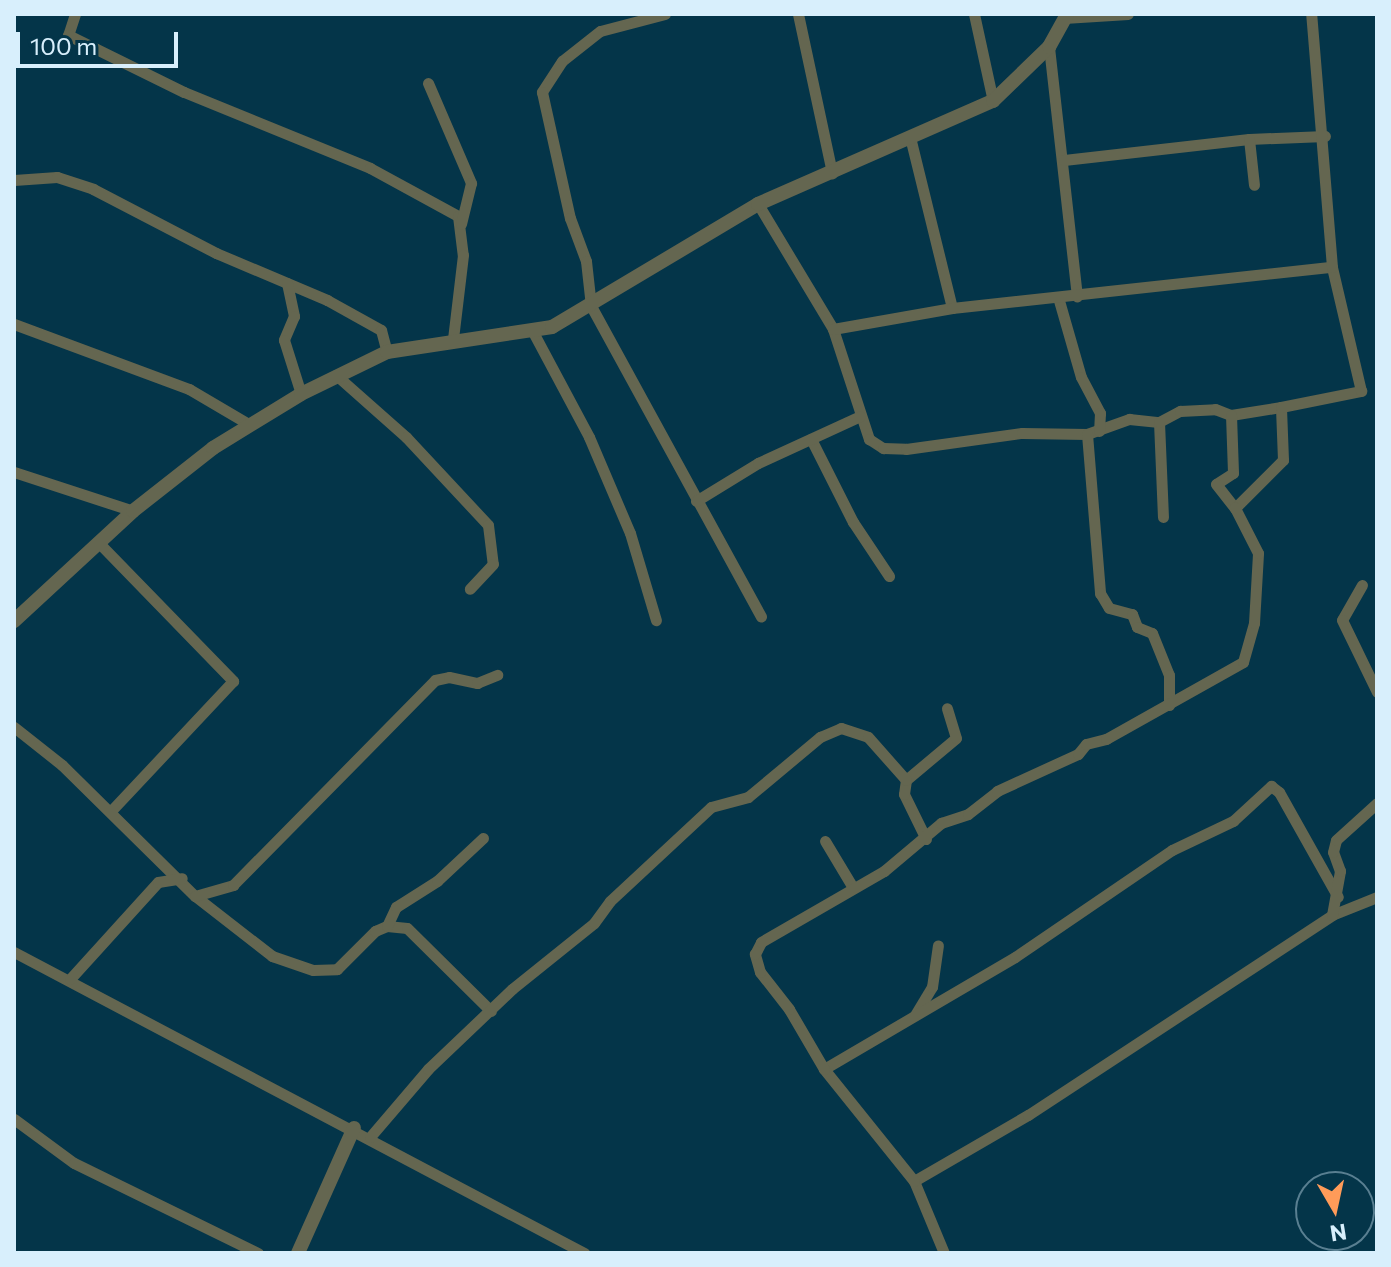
<!DOCTYPE html>
<style>
body{margin:0}
#map{position:relative;width:1391px;height:1267px;overflow:hidden;background:#043549;font-family:Commissioner,sans-serif}
div>[style]{position:absolute}
.minor>*{height:11px;margin:-5.5px;padding:0 5.5px;transform-origin:5.5px;border-radius:5.5px;background:#646650}
.tertiary>*{height:14px;margin:-7px;padding:0 7px;transform-origin:7px;border-radius:7px;background:#646650}
span{translate:-50% -50%;white-space:nowrap;text-align:center;line-height:1.15;-webkit-text-stroke:8px #043549;paint-order:stroke}
.frame{position:absolute;inset:0;border:16px solid #d8effc;pointer-events:none}
.north{position:absolute;left:1295px;top:1171px;width:80px;height:80px;box-sizing:border-box;background:#043549;border:2px solid #597f91;border-radius:50%;rotate:171deg;font-size:22px;font-weight:700;line-height:32px;text-align:center;color:#d8effc}
.north::after{content:'';display:block;margin:auto;width:28px;height:36px;background:#ff9b59;clip-path:polygon(50% 0,100% 100%,50% 72%,0 100%)}
.scale{position:absolute;left:16px;top:32px;width:162px;height:36px;box-sizing:border-box;border:4px solid #d8effc;border-top:0;padding-left:10px;font-size:24px;line-height:28px;white-space:nowrap;color:#d8effc;-webkit-text-stroke:6px #043549;paint-order:stroke}
</style>
<div id="map">
<div class="minor">
<i style="left:75px;top:14px;width:22px;rotate:108deg"></i>
<i style="left:68px;top:35px;width:129px;rotate:26.2deg"></i>
<i style="left:184px;top:92px;width:201px;rotate:22.2deg"></i>
<i style="left:370px;top:168px;width:100px;rotate:28.6deg"></i>
<i style="left:458px;top:216px;width:39px;rotate:83deg"></i>
<i style="left:463px;top:255px;width:85px;rotate:96.8deg"></i>
<i style="left:665px;top:14px;width:67px;rotate:165.3deg"></i>
<i style="left:600px;top:31px;width:48px;rotate:141.7deg"></i>
<i style="left:562px;top:61px;width:37px;rotate:123deg"></i>
<i style="left:542px;top:92px;width:129px;rotate:77.5deg"></i>
<i style="left:570px;top:218px;width:46px;rotate:69.6deg"></i>
<i style="left:586px;top:261px;width:45px;rotate:83.7deg"></i>
<i style="left:591px;top:306px;width:354px;rotate:61.3deg"></i>
<i style="left:798px;top:14px;width:163px;rotate:77.9deg"></i>
<i style="left:974px;top:14px;width:89px;rotate:77.7deg"></i>
<i style="left:1064px;top:18px;width:64px;rotate:-3.6deg"></i>
<i style="left:1049px;top:47px;width:251px;rotate:83.6deg"></i>
<i style="left:428px;top:83px;width:109px;rotate:66.7deg"></i>
<i style="left:471px;top:183px;width:42px;rotate:103.7deg"></i>
<i style="left:1249px;top:139px;width:76px;rotate:-2.3deg"></i>
<i style="left:911px;top:141px;width:172px;rotate:76.2deg"></i>
<i style="left:1064px;top:160px;width:186px;rotate:-6.5deg"></i>
<i style="left:1249px;top:139px;width:46px;rotate:83.8deg"></i>
<i style="left:14px;top:180px;width:43px;rotate:-4deg"></i>
<i style="left:57px;top:177px;width:38px;rotate:18deg"></i>
<i style="left:93px;top:189px;width:139px;rotate:27.5deg"></i>
<i style="left:216px;top:253px;width:121px;rotate:22.9deg"></i>
<i style="left:327px;top:300px;width:62px;rotate:29.1deg"></i>
<i style="left:381px;top:330px;width:23px;rotate:75deg"></i>
<i style="left:758px;top:204px;width:146px;rotate:59deg"></i>
<i style="left:833px;top:329px;width:116px;rotate:71.9deg"></i>
<i style="left:869px;top:439px;width:17px;rotate:33deg"></i>
<i style="left:883px;top:448px;width:23px;rotate:2deg"></i>
<i style="left:906px;top:449px;width:117px;rotate:-7.9deg"></i>
<i style="left:1022px;top:433px;width:65px;rotate:0.9deg"></i>
<i style="left:1087px;top:434px;width:45px;rotate:-19.7deg"></i>
<i style="left:1129px;top:419px;width:30px;rotate:6deg"></i>
<i style="left:1159px;top:422px;width:95px;rotate:87.6deg"></i>
<i style="left:287px;top:283px;width:34px;rotate:78deg"></i>
<i style="left:294px;top:316px;width:26px;rotate:113deg"></i>
<i style="left:284px;top:340px;width:57px;rotate:72.5deg"></i>
<i style="left:1058px;top:297px;width:83px;rotate:74deg"></i>
<i style="left:1081px;top:377px;width:41px;rotate:62.2deg"></i>
<i style="left:1100px;top:413px;width:18px;rotate:93deg"></i>
<i style="left:14px;top:324px;width:187px;rotate:20.4deg"></i>
<i style="left:189px;top:389px;width:71px;rotate:30.5deg"></i>
<i style="left:833px;top:329px;width:121px;rotate:-10deg"></i>
<i style="left:952px;top:308px;width:382px;rotate:-6.2deg"></i>
<i style="left:533px;top:332px;width:119px;rotate:61.9deg"></i>
<i style="left:589px;top:437px;width:104px;rotate:66.9deg"></i>
<i style="left:630px;top:533px;width:91px;rotate:73.4deg"></i>
<i style="left:336px;top:375px;width:94px;rotate:41.5deg"></i>
<i style="left:406px;top:437px;width:120px;rotate:47deg"></i>
<i style="left:488px;top:525px;width:39px;rotate:83deg"></i>
<i style="left:493px;top:564px;width:34px;rotate:133deg"></i>
<i style="left:1231px;top:415px;width:51px;rotate:-9.1deg"></i>
<i style="left:1159px;top:422px;width:24px;rotate:-28deg"></i>
<i style="left:1180px;top:411px;width:35px;rotate:-3deg"></i>
<i style="left:1215px;top:409px;width:17px;rotate:21deg"></i>
<i style="left:1231px;top:415px;width:58px;rotate:88deg"></i>
<i style="left:1233px;top:473px;width:20px;rotate:147deg"></i>
<i style="left:1216px;top:484px;width:31px;rotate:52deg"></i>
<i style="left:1235px;top:508px;width:68px;rotate:-45deg"></i>
<i style="left:1283px;top:460px;width:53px;rotate:-92.2deg"></i>
<i style="left:1281px;top:407px;width:82px;rotate:-11.3deg"></i>
<i style="left:1361px;top:391px;width:127px;rotate:-103.2deg"></i>
<i style="left:1332px;top:267px;width:254px;rotate:-94.7deg"></i>
<i style="left:1087px;top:434px;width:160px;rotate:85.3deg"></i>
<i style="left:1100px;top:593px;width:17px;rotate:59deg"></i>
<i style="left:1109px;top:608px;width:24px;rotate:15deg"></i>
<i style="left:1132px;top:614px;width:14px;rotate:69deg"></i>
<i style="left:1137px;top:627px;width:16px;rotate:22deg"></i>
<i style="left:1152px;top:633px;width:45px;rotate:68deg"></i>
<i style="left:1169px;top:675px;width:30px;rotate:90deg"></i>
<i style="left:811px;top:439px;width:93px;rotate:63.2deg"></i>
<i style="left:853px;top:522px;width:65px;rotate:56.3deg"></i>
<i style="left:14px;top:472px;width:125px;rotate:18.1deg"></i>
<i style="left:696px;top:501px;width:73px;rotate:-31.5deg"></i>
<i style="left:758px;top:463px;width:112px;rotate:-24.7deg"></i>
<i style="left:98px;top:542px;width:194px;rotate:45.8deg"></i>
<i style="left:233px;top:681px;width:178px;rotate:133.2deg"></i>
<i style="left:1362px;top:585px;width:40px;rotate:119.7deg"></i>
<i style="left:1342px;top:620px;width:80px;rotate:64.1deg"></i>
<i style="left:14px;top:727px;width:61px;rotate:38.4deg"></i>
<i style="left:62px;top:765px;width:187px;rotate:44.6deg"></i>
<i style="left:195px;top:896px;width:98px;rotate:37.9deg"></i>
<i style="left:272px;top:956px;width:43px;rotate:18.9deg"></i>
<i style="left:313px;top:970px;width:24px;rotate:-2deg"></i>
<i style="left:337px;top:969px;width:54px;rotate:-45deg"></i>
<i style="left:375px;top:931px;width:13px;rotate:-23deg"></i>
<i style="left:387px;top:926px;width:20px;rotate:6deg"></i>
<i style="left:407px;top:928px;width:118px;rotate:44.7deg"></i>
<i style="left:926px;top:839px;width:50px;rotate:-116.1deg"></i>
<i style="left:904px;top:794px;width:14px;rotate:-82deg"></i>
<i style="left:906px;top:780px;width:65px;rotate:-40deg"></i>
<i style="left:956px;top:738px;width:31px;rotate:-107deg"></i>
<i style="left:825px;top:841px;width:52px;rotate:59deg"></i>
<i style="left:195px;top:896px;width:40px;rotate:-16deg"></i>
<i style="left:233px;top:885px;width:288px;rotate:-45.4deg"></i>
<i style="left:435px;top:680px;width:14px;rotate:-12deg"></i>
<i style="left:449px;top:677px;width:29px;rotate:12deg"></i>
<i style="left:477px;top:683px;width:22px;rotate:-22deg"></i>
<i style="left:1332px;top:915px;width:48px;rotate:-21.8deg"></i>
<i style="left:387px;top:926px;width:21px;rotate:-65deg"></i>
<i style="left:396px;top:907px;width:49px;rotate:-32.4deg"></i>
<i style="left:437px;top:881px;width:63px;rotate:-43.1deg"></i>
<i style="left:14px;top:952px;width:645px;rotate:27.84deg"></i>
<i style="left:70px;top:979px;width:131px;rotate:-47.8deg"></i>
<i style="left:158px;top:882px;width:24px;rotate:-9deg"></i>
<i style="left:915px;top:1015px;width:33px;rotate:-59deg"></i>
<i style="left:932px;top:987px;width:42px;rotate:-81.9deg"></i>
<i style="left:824px;top:1069px;width:221px;rotate:-30.4deg"></i>
<i style="left:1015px;top:957px;width:190px;rotate:-34.3deg"></i>
<i style="left:1172px;top:850px;width:68px;rotate:-25.4deg"></i>
<i style="left:1233px;top:821px;width:52px;rotate:-42.6deg"></i>
<i style="left:1271px;top:786px;width:10px;rotate:37deg"></i>
<i style="left:1279px;top:792px;width:120px;rotate:60.7deg"></i>
<i style="left:14px;top:1119px;width:74px;rotate:36.3deg"></i>
<i style="left:74px;top:1163px;width:205px;rotate:26.1deg"></i>
<i style="left:370px;top:1137px;width:89px;rotate:-49.5deg"></i>
<i style="left:428px;top:1069px;width:116px;rotate:-43.6deg"></i>
<i style="left:512px;top:989px;width:105px;rotate:-38.8deg"></i>
<i style="left:594px;top:923px;width:27px;rotate:-54deg"></i>
<i style="left:610px;top:901px;width:138px;rotate:-42.9deg"></i>
<i style="left:711px;top:807px;width:38px;rotate:-15deg"></i>
<i style="left:748px;top:797px;width:94px;rotate:-39.8deg"></i>
<i style="left:820px;top:737px;width:23px;rotate:-23deg"></i>
<i style="left:841px;top:728px;width:28px;rotate:18deg"></i>
<i style="left:868px;top:737px;width:57px;rotate:48.5deg"></i>
<i style="left:914px;top:1181px;width:132px;rotate:-30.1deg"></i>
<i style="left:1028px;top:1115px;width:364px;rotate:-33.3deg"></i>
<i style="left:1332px;top:915px;width:45px;rotate:-79.7deg"></i>
<i style="left:1340px;top:871px;width:20px;rotate:-110deg"></i>
<i style="left:1333px;top:852px;width:12px;rotate:-76deg"></i>
<i style="left:1336px;top:840px;width:55px;rotate:-42.1deg"></i>
<i style="left:944px;top:1253px;width:78px;rotate:-112.6deg"></i>
<i style="left:914px;top:1181px;width:144px;rotate:-128.8deg"></i>
<i style="left:824px;top:1069px;width:69px;rotate:-120.3deg"></i>
<i style="left:789px;top:1009px;width:47px;rotate:-128.1deg"></i>
<i style="left:760px;top:972px;width:19px;rotate:-106deg"></i>
<i style="left:755px;top:954px;width:13px;rotate:-63deg"></i>
<i style="left:761px;top:942px;width:142px;rotate:-30deg"></i>
<i style="left:884px;top:871px;width:75px;rotate:-40.1deg"></i>
<i style="left:941px;top:823px;width:28px;rotate:-18deg"></i>
<i style="left:968px;top:814px;width:37px;rotate:-38deg"></i>
<i style="left:997px;top:791px;width:89px;rotate:-24.6deg"></i>
<i style="left:1078px;top:754px;width:13px;rotate:-51deg"></i>
<i style="left:1086px;top:744px;width:21px;rotate:-14deg"></i>
<i style="left:1106px;top:739px;width:157px;rotate:-29.3deg"></i>
<i style="left:1243px;top:662px;width:41px;rotate:-74.2deg"></i>
<i style="left:1254px;top:623px;width:70px;rotate:-86.7deg"></i>
<i style="left:1258px;top:553px;width:51px;rotate:-117.1deg"></i>
</div>
<div class="tertiary">
<i style="left:14px;top:621px;width:162px;rotate:-42.7deg"></i>
<i style="left:133px;top:511px;width:102px;rotate:-38.2deg"></i>
<i style="left:213px;top:448px;width:103px;rotate:-31.5deg"></i>
<i style="left:301px;top:394px;width:96px;rotate:-26deg"></i>
<i style="left:387px;top:352px;width:167px;rotate:-8.6deg"></i>
<i style="left:552px;top:327px;width:240px;rotate:-30.8deg"></i>
<i style="left:758px;top:204px;width:257px;rotate:-23.7deg"></i>
<i style="left:993px;top:101px;width:78px;rotate:-44deg"></i>
<i style="left:1049px;top:47px;width:38px;rotate:-61deg"></i>
<i style="left:298px;top:1253px;width:137px;rotate:-65.9deg"></i>
</div>
<div class="frame"></div>
<div class="north">N</div>
<div class="scale">100 m</div>
</div>
